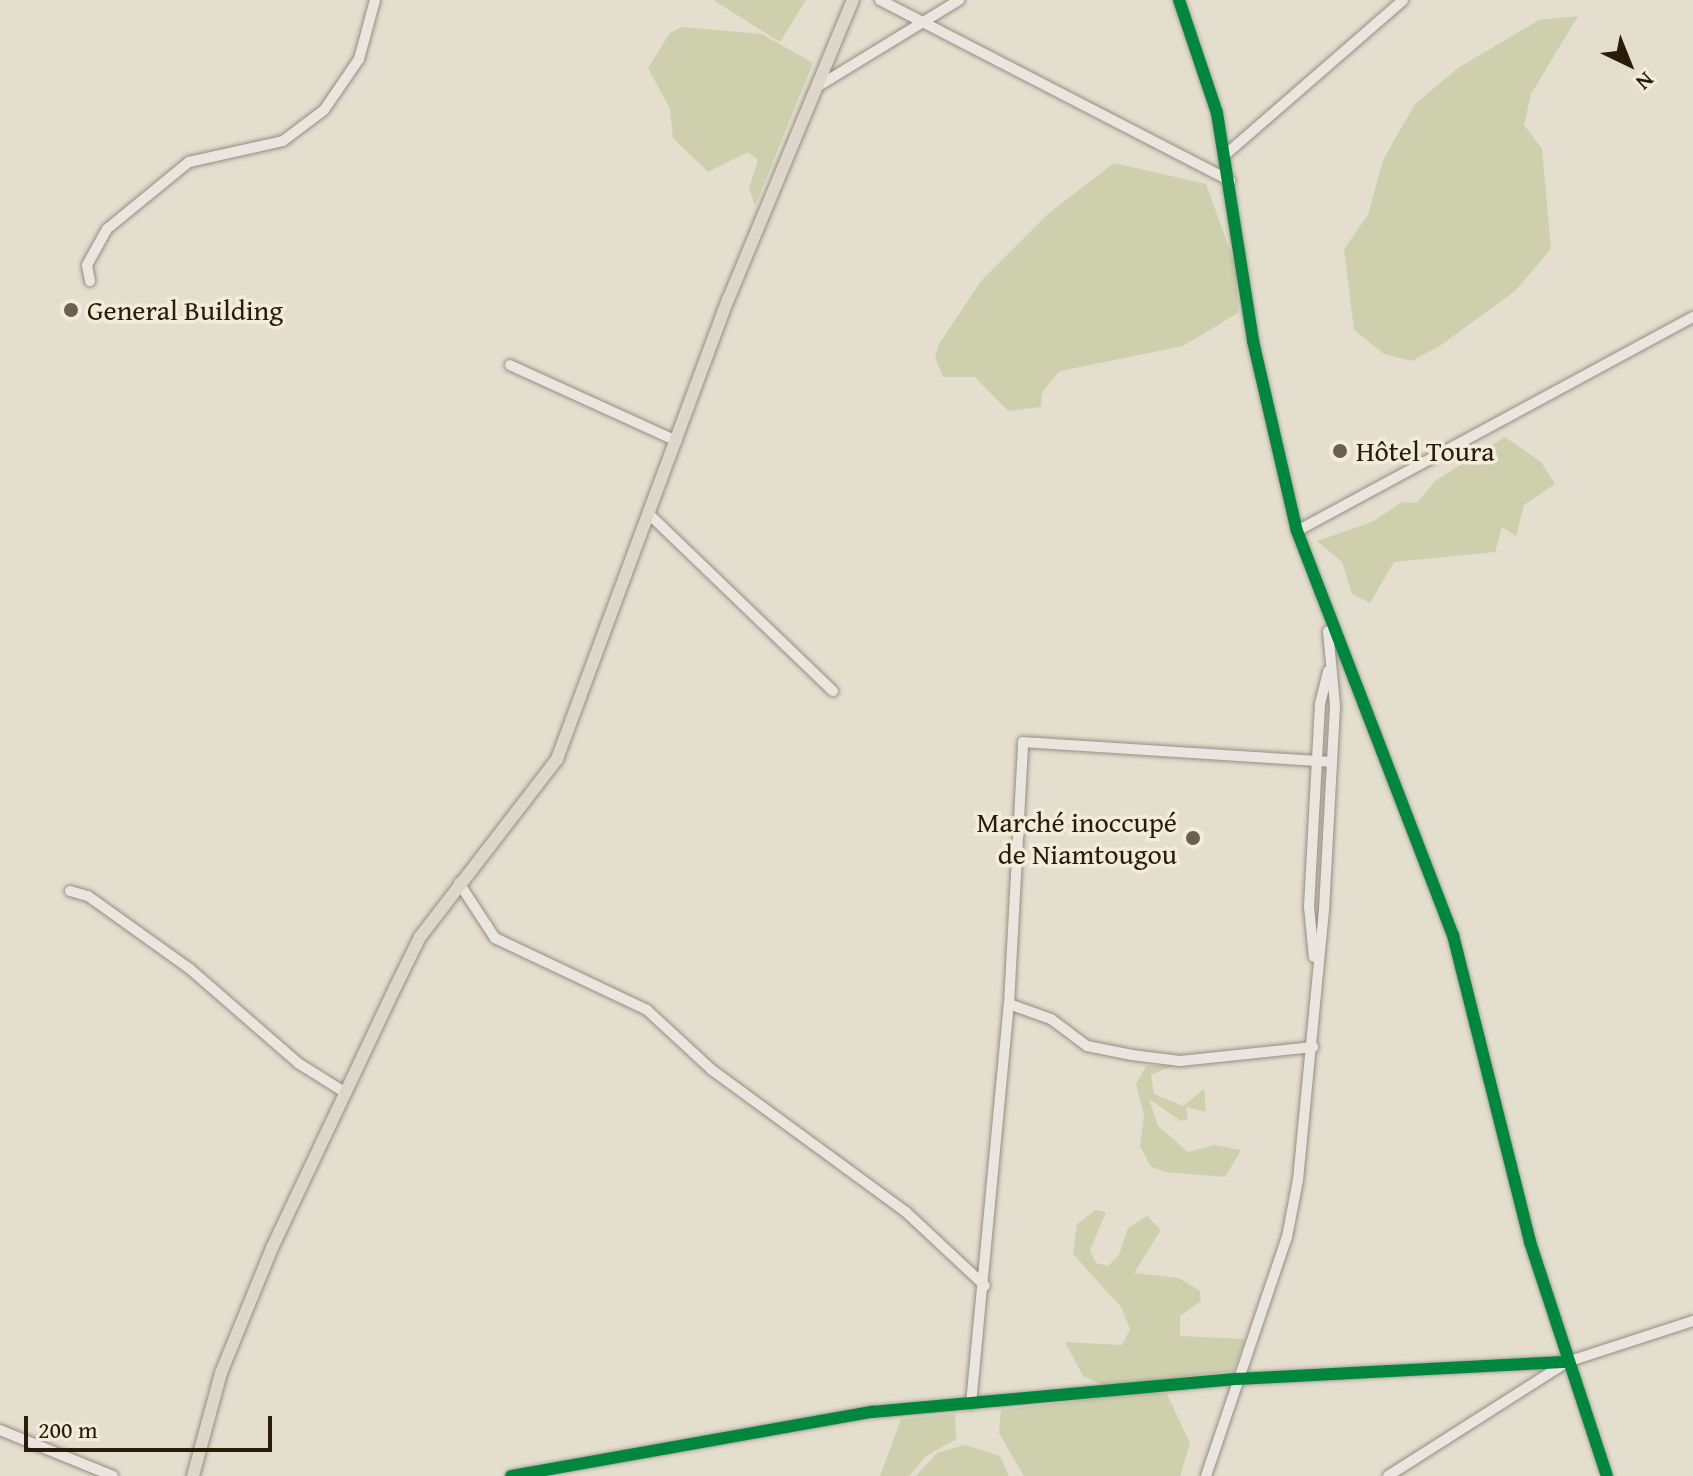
<!DOCTYPE html>
<meta charset="utf-8">
<style>
body{margin:0}
#map{position:relative;width:1693px;height:1476px;overflow:hidden;background:#e4decf;font-family:"Gentium Book Plus",serif}
div>[style]{position:absolute}
.green>*{inset:0;background:#cecfad}
.roads{filter:drop-shadow(0 0 2px #938e83) drop-shadow(0 0 2px #938e83)}
.minor>*{height:10px;margin:-5px;padding:0 5px;transform-origin:5px;border-radius:5px;background:#eae6df}
.major>*{height:12px;margin:-6px;padding:0 6px;transform-origin:6px;border-radius:6px;background:#ddd6ca}
.cycleway>*{height:12px;margin:-6px;padding:0 6px;transform-origin:6px;border-radius:6px;background:#00873e}
.dots>*{width:22px;height:22px;translate:-50% -50%;box-sizing:border-box;border:4px solid #f3ecda;border-radius:50%}
span{translate:-50% -50%;white-space:nowrap;text-align:center;line-height:1.15;-webkit-text-stroke:7px #f3ecda;paint-order:stroke}
.poi-label{font-size:28px;color:#2b1c0a}
.left{translate:0 -50%;text-align:left}
.right{translate:-100% -50%;text-align:right}
.north{position:absolute;left:1589px;top:24px;width:80px;height:80px;-webkit-text-stroke:6px #f3ecda;paint-order:stroke;rotate:137deg;font-size:22px;font-weight:700;line-height:32px;text-align:center;color:#2b1c0a}
.north::after{content:'';display:block;margin:auto;width:28px;height:36px;background:#2b1c0a;clip-path:polygon(50% 0,100% 100%,50% 72%,0 100%)}
.scale{position:absolute;left:24px;top:1416px;width:248px;height:36px;box-sizing:border-box;border:4px solid #2b1c0a;border-top:0;padding-left:10px;font-size:24px;line-height:28px;white-space:nowrap;color:#2b1c0a;-webkit-text-stroke:6px #f3ecda;paint-order:stroke}
</style>
<div id="map">
<div class="green">
<i style="clip-path:polygon(713px 0,806px 0,780px 42px)"></i>
<i style="clip-path:polygon(1578px 16px,1531px 94px,1524px 125px,1542px 149px,1551px 249px,1515px 291px,1441px 345px,1412px 361px,1384px 354px,1354px 330px,1344px 249px,1368px 215px,1383px 160px,1415px 104px,1458px 68px,1539px 20px)"></i>
<i style="clip-path:polygon(682px 27px,762px 34px,813px 63px,755px 206px,749px 188px,758px 160px,748px 152px,708px 172px,673px 138px,670px 109px,648px 68px,670px 33px)"></i>
<i style="clip-path:polygon(1114px 163px,1206px 184px,1236px 267px,1238px 313px,1183px 346px,1060px 371px,1042px 392px,1041px 407px,1008px 411px,975px 377px,943px 377px,935px 357px,939px 344px,981px 281px,1049px 213px)"></i>
<i style="clip-path:polygon(1505px 437px,1541px 462px,1555px 484px,1524px 505px,1516px 536px,1502px 527px,1495px 552px,1394px 562px,1370px 603px,1352px 594px,1342px 562px,1317px 541px,1372px 522px,1402px 502px,1417px 503px,1435px 481px)"></i>
<i style="clip-path:polygon(1175px 1065px,1151px 1075px,1154px 1094px,1183px 1106px,1204px 1089px,1206px 1112px,1186px 1107px,1188px 1119px,1181px 1121px,1149px 1099px,1158px 1126px,1188px 1152px,1214px 1145px,1241px 1150px,1225px 1177px,1165px 1172px,1150px 1166px,1140px 1146px,1144px 1115px,1136px 1084px,1146px 1066px)"></i>
<i style="clip-path:polygon(1096px 1210px,1106px 1212px,1090px 1250px,1096px 1263px,1108px 1266px,1119px 1255px,1128px 1228px,1147px 1216px,1161px 1230px,1134px 1273px,1179px 1278px,1200px 1291px,1201px 1301px,1180px 1316px,1180px 1336px,1245px 1339px,1233px 1371px,1105px 1386px,1083px 1376px,1065px 1342px,1122px 1345px,1130px 1329px,1121px 1307px,1073px 1254px,1077px 1224px)"></i>
<i style="clip-path:polygon(1149px 1392px,1167px 1394px,1190px 1443px,1180px 1476px,1024px 1476px,999px 1433px,1001px 1410px)"></i>
<i style="clip-path:polygon(955px 1414px,956px 1439px,926px 1456px,909px 1476px,880px 1476px,901px 1419px)"></i>
<i style="clip-path:polygon(965px 1445px,1000px 1456px,1009px 1476px,916px 1476px,937px 1453px)"></i>
</div>
<div class="roads">
<div class="minor">
<i style="left:880px;top:0;width:394px;rotate:27.3deg"></i>
<i style="left:1179px;top:0;width:119px;rotate:71.4deg"></i>
<i style="left:1217px;top:113px;width:231px;rotate:81deg"></i>
<i style="left:1253px;top:341px;width:195px;rotate:77deg"></i>
<i style="left:1297px;top:531px;width:433px;rotate:68.9deg"></i>
<i style="left:1453px;top:935px;width:317px;rotate:75.9deg"></i>
<i style="left:1530px;top:1242px;width:246px;rotate:71.8deg"></i>
<i style="left:820px;top:85px;width:163px;rotate:-31.4deg"></i>
<i style="left:1225px;top:155px;width:236px;rotate:-41deg"></i>
<i style="left:90px;top:281px;width:16px;rotate:-101deg"></i>
<i style="left:87px;top:265px;width:41px;rotate:-60.9deg"></i>
<i style="left:107px;top:229px;width:106px;rotate:-39.3deg"></i>
<i style="left:189px;top:162px;width:96px;rotate:-12.6deg"></i>
<i style="left:283px;top:141px;width:51px;rotate:-37.1deg"></i>
<i style="left:324px;top:110px;width:62px;rotate:-55.5deg"></i>
<i style="left:359px;top:59px;width:61px;rotate:-74.8deg"></i>
<i style="left:510px;top:365px;width:183px;rotate:24.5deg"></i>
<i style="left:650px;top:515px;width:254px;rotate:43.9deg"></i>
<i style="left:1297px;top:531px;width:450px;rotate:-28.4deg"></i>
<i style="left:459px;top:883px;width:66px;rotate:56.8deg"></i>
<i style="left:495px;top:938px;width:168px;rotate:25.3deg"></i>
<i style="left:647px;top:1010px;width:88px;rotate:42.7deg"></i>
<i style="left:712px;top:1070px;width:240px;rotate:36.2deg"></i>
<i style="left:906px;top:1212px;width:108px;rotate:43.1deg"></i>
<i style="left:70px;top:891px;width:19px;rotate:16deg"></i>
<i style="left:88px;top:896px;width:125px;rotate:35.6deg"></i>
<i style="left:190px;top:969px;width:143px;rotate:41deg"></i>
<i style="left:298px;top:1063px;width:57px;rotate:32deg"></i>
<i style="left:1314px;top:957px;width:50px;rotate:-95.7deg"></i>
<i style="left:1309px;top:907px;width:203px;rotate:-86.9deg"></i>
<i style="left:1320px;top:704px;width:34px;rotate:-76deg"></i>
<i style="left:1009px;top:1004px;width:45px;rotate:19.7deg"></i>
<i style="left:1051px;top:1019px;width:45px;rotate:36.9deg"></i>
<i style="left:1087px;top:1046px;width:46px;rotate:11.3deg"></i>
<i style="left:1132px;top:1055px;width:48px;rotate:7.1deg"></i>
<i style="left:1180px;top:1061px;width:134px;rotate:-6deg"></i>
<i style="left:971px;top:1404px;width:402px;rotate:-84.6deg"></i>
<i style="left:1009px;top:1004px;width:262px;rotate:-86.9deg"></i>
<i style="left:1023px;top:742px;width:309px;rotate:3.7deg"></i>
<i style="left:0;top:1430px;width:122px;rotate:22.2deg"></i>
<i style="left:511px;top:1476px;width:367px;rotate:-10.1deg"></i>
<i style="left:872px;top:1412px;width:367px;rotate:-5.2deg"></i>
<i style="left:1238px;top:1379px;width:329px;rotate:-3deg"></i>
<i style="left:1206px;top:1476px;width:252px;rotate:-71.3deg"></i>
<i style="left:1287px;top:1237px;width:58px;rotate:-79.1deg"></i>
<i style="left:1298px;top:1180px;width:271px;rotate:-84.5deg"></i>
<i style="left:1324px;top:910px;width:205px;rotate:-86.9deg"></i>
<i style="left:1335px;top:705px;width:74px;rotate:-95.4deg"></i>
<i style="left:1388px;top:1476px;width:212px;rotate:-32.5deg"></i>
<i style="left:1567px;top:1362px;width:133px;rotate:-18deg"></i>
</div>
<div class="major">
<i style="left:193px;top:1476px;width:107px;rotate:-74.8deg"></i>
<i style="left:221px;top:1373px;width:135px;rotate:-67.8deg"></i>
<i style="left:272px;top:1248px;width:288px;rotate:-64.7deg"></i>
<i style="left:395px;top:988px;width:57px;rotate:-63.9deg"></i>
<i style="left:420px;top:937px;width:225px;rotate:-52.4deg"></i>
<i style="left:557px;top:759px;width:490px;rotate:-69.6deg"></i>
<i style="left:728px;top:300px;width:325px;rotate:-67.4deg"></i>
</div>
</div>
<div class="cycleway">
<i style="left:1179px;top:0;width:119px;rotate:71.4deg"></i>
<i style="left:1217px;top:113px;width:231px;rotate:81deg"></i>
<i style="left:1253px;top:341px;width:195px;rotate:77deg"></i>
<i style="left:1297px;top:531px;width:433px;rotate:68.9deg"></i>
<i style="left:1453px;top:935px;width:317px;rotate:75.9deg"></i>
<i style="left:1530px;top:1242px;width:246px;rotate:71.8deg"></i>
<i style="left:511px;top:1476px;width:367px;rotate:-10.1deg"></i>
<i style="left:872px;top:1412px;width:367px;rotate:-5.2deg"></i>
<i style="left:1238px;top:1379px;width:329px;rotate:-3deg"></i>
</div>
<div class="dots">
<i style="left:71px;top:310px;background:#6c604f"></i>
<i style="left:1340px;top:451px;background:#6c604f"></i>
<i style="left:1193px;top:838px;background:#6c604f"></i>
</div>
<div class="poi-label">
<span class="left" style="left:87px;top:310px">General Building</span>
<span class="left" style="left:1356px;top:451px">Hôtel Toura</span>
<span class="right" style="left:1177px;top:838px">Marché inoccupé<br>de Niamtougou</span>
</div>
<div class="north">N</div>
<div class="scale">200 m</div>
</div>
